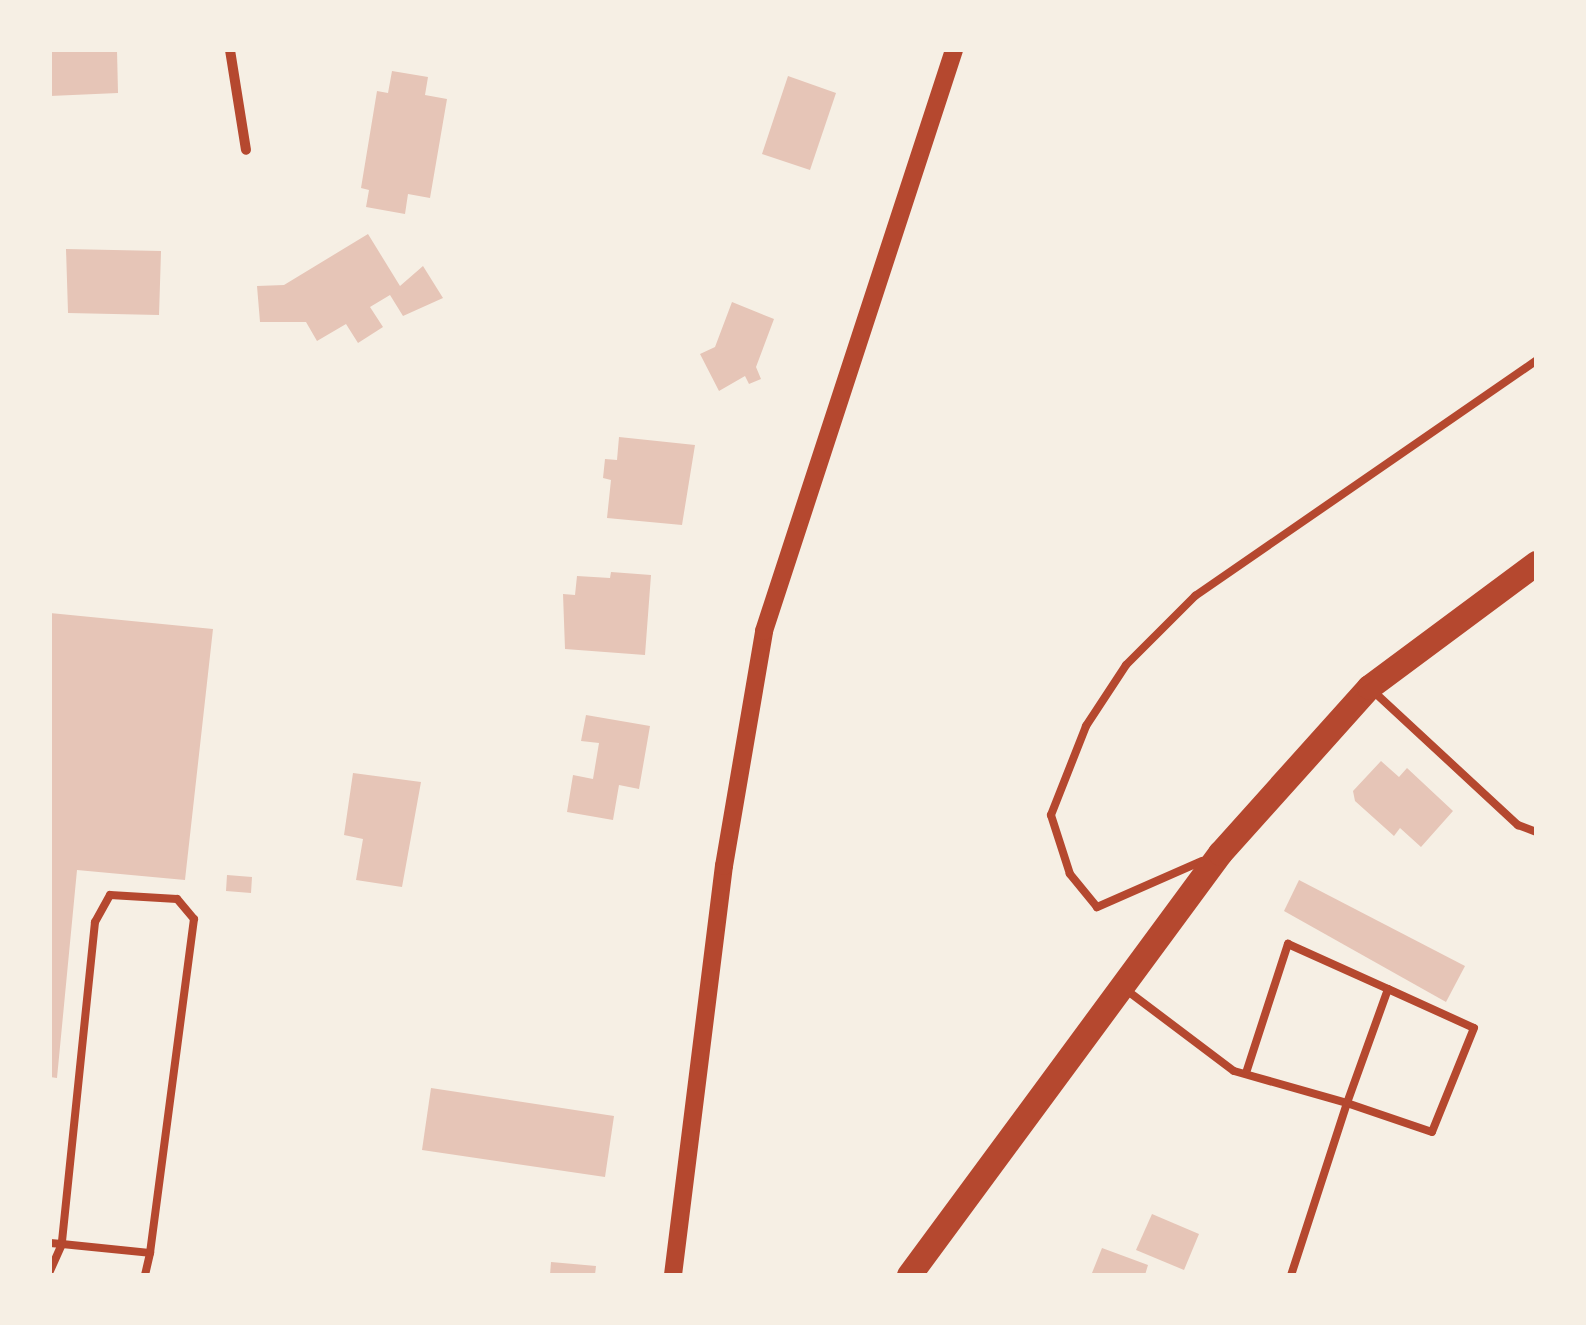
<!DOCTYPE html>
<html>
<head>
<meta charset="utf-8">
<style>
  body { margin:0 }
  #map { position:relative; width:1586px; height:1325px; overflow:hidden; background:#f6efe4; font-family:Spectral,serif }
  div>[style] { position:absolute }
  .building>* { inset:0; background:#e6c5b7 }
  .service>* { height:8px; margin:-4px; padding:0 4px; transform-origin:4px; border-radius:4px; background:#b5482f }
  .minor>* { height:10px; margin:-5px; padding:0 5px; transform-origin:5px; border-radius:5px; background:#b5482f }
  .tertiary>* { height:18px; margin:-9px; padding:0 9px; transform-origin:9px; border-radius:9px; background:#b5482f }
  .primary>* { height:25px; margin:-12.5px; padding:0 12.5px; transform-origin:12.5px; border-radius:12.5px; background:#b5482f }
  span { translate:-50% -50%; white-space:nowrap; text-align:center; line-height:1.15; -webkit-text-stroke:10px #f6efe4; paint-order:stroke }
  .frame { position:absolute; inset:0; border:52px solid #f6efe4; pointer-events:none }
</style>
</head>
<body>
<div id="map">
  <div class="building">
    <i style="clip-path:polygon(50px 50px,117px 50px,118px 93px,50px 96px)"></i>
    <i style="clip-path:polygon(392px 71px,428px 77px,425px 95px,447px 99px,430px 198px,408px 194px,405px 214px,366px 207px,369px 190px,361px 188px,377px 91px,388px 93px)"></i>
    <i style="clip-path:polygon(788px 76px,836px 93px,810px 170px,762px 154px)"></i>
    <i style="clip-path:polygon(368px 234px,400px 286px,423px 266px,443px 298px,403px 316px,390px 295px,370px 307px,383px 327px,358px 343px,346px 324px,317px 341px,306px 322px,260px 322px,257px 286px,284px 285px)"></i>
    <i style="clip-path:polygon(66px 249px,161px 251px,159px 315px,68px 313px)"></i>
    <i style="clip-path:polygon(732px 302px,774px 319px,756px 367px,761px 379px,749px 384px,745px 376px,719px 391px,700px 354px,715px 347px)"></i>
    <i style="clip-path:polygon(619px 437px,695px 445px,682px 525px,607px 518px,611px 480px,603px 478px,605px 459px,617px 460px)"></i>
    <i style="clip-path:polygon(611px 572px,651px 575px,645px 655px,565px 649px,563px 594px,575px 595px,577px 576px,610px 578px)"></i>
    <i style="clip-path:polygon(50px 613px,213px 629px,185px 880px,77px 870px,57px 1078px,50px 1077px)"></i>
    <i style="clip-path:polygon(586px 715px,650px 726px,639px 789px,619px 785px,613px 820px,567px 812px,573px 775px,593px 779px,599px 743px,581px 741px)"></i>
    <i style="clip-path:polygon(1381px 761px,1399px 777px,1407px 768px,1453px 811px,1421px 847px,1400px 828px,1394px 836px,1355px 801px,1353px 791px)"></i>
    <i style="clip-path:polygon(353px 773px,421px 782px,402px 887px,356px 880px,363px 839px,344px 835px)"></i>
    <i style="clip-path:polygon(227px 875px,252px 877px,251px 893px,226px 891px)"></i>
    <i style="clip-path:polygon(1299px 880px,1465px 966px,1446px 1002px,1284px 911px)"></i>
    <i style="clip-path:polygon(431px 1088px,614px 1116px,605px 1177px,422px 1150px)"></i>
    <i style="clip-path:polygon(1152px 1214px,1199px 1234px,1184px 1270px,1136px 1250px)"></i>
    <i style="clip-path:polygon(1102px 1248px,1148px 1265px,1145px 1275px,1082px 1275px,1092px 1273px)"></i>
    <i style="clip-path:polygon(551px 1262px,596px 1266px,595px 1275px,550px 1275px)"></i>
  </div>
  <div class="service">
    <i style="left:1372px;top:690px;width:199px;rotate:42.8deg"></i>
    <i style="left:1518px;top:825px;width:19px;rotate:21deg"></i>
    <i style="left:1202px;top:861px;width:115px;rotate:156.3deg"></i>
    <i style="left:1097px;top:907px;width:43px;rotate:-129.3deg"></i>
    <i style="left:1070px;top:874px;width:62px;rotate:-107.9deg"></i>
    <i style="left:1051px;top:815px;width:96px;rotate:-68.5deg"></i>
    <i style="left:1086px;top:726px;width:73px;rotate:-56.7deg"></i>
    <i style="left:1126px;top:665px;width:98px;rotate:-45deg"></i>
    <i style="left:1195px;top:596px;width:414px;rotate:-34.6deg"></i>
    <i style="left:1125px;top:989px;width:136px;rotate:37deg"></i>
    <i style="left:1234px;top:1071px;width:117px;rotate:15.8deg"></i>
    <i style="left:1347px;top:1103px;width:181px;rotate:108deg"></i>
    <i style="left:1246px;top:1073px;width:136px;rotate:-72deg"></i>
    <i style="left:1288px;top:944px;width:110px;rotate:24.2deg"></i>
    <i style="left:1388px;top:989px;width:94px;rotate:24.4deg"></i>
    <i style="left:1474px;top:1028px;width:112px;rotate:112deg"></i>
    <i style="left:1432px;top:1132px;width:90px;rotate:-161.2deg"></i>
    <i style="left:1347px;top:1103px;width:121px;rotate:-70.2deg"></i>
    <i style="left:50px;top:1243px;width:12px;rotate:5deg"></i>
    <i style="left:62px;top:1244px;width:88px;rotate:5.8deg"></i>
    <i style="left:150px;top:1253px;width:337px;rotate:-82.5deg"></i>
    <i style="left:194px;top:919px;width:26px;rotate:-130deg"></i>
    <i style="left:177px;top:899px;width:67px;rotate:-176.6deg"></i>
    <i style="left:110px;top:895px;width:31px;rotate:119deg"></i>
    <i style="left:95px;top:922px;width:324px;rotate:95.9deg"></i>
    <i style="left:62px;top:1244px;width:30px;rotate:114deg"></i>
    <i style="left:145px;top:1275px;width:23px;rotate:-77deg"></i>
  </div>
  <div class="minor">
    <i style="left:230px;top:50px;width:101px;rotate:80.9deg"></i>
  </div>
  <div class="tertiary">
    <i style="left:673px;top:1275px;width:412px;rotate:-82.9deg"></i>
    <i style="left:724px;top:866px;width:238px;rotate:-80.3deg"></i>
    <i style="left:764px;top:631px;width:611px;rotate:-71.89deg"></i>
  </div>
  <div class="primary">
    <i style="left:909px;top:1275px;width:524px;rotate:-53.61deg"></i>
    <i style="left:1220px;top:853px;width:223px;rotate:-48.1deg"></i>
    <i style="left:1369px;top:687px;width:208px;rotate:-36.6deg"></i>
  </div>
  <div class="frame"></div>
</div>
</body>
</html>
